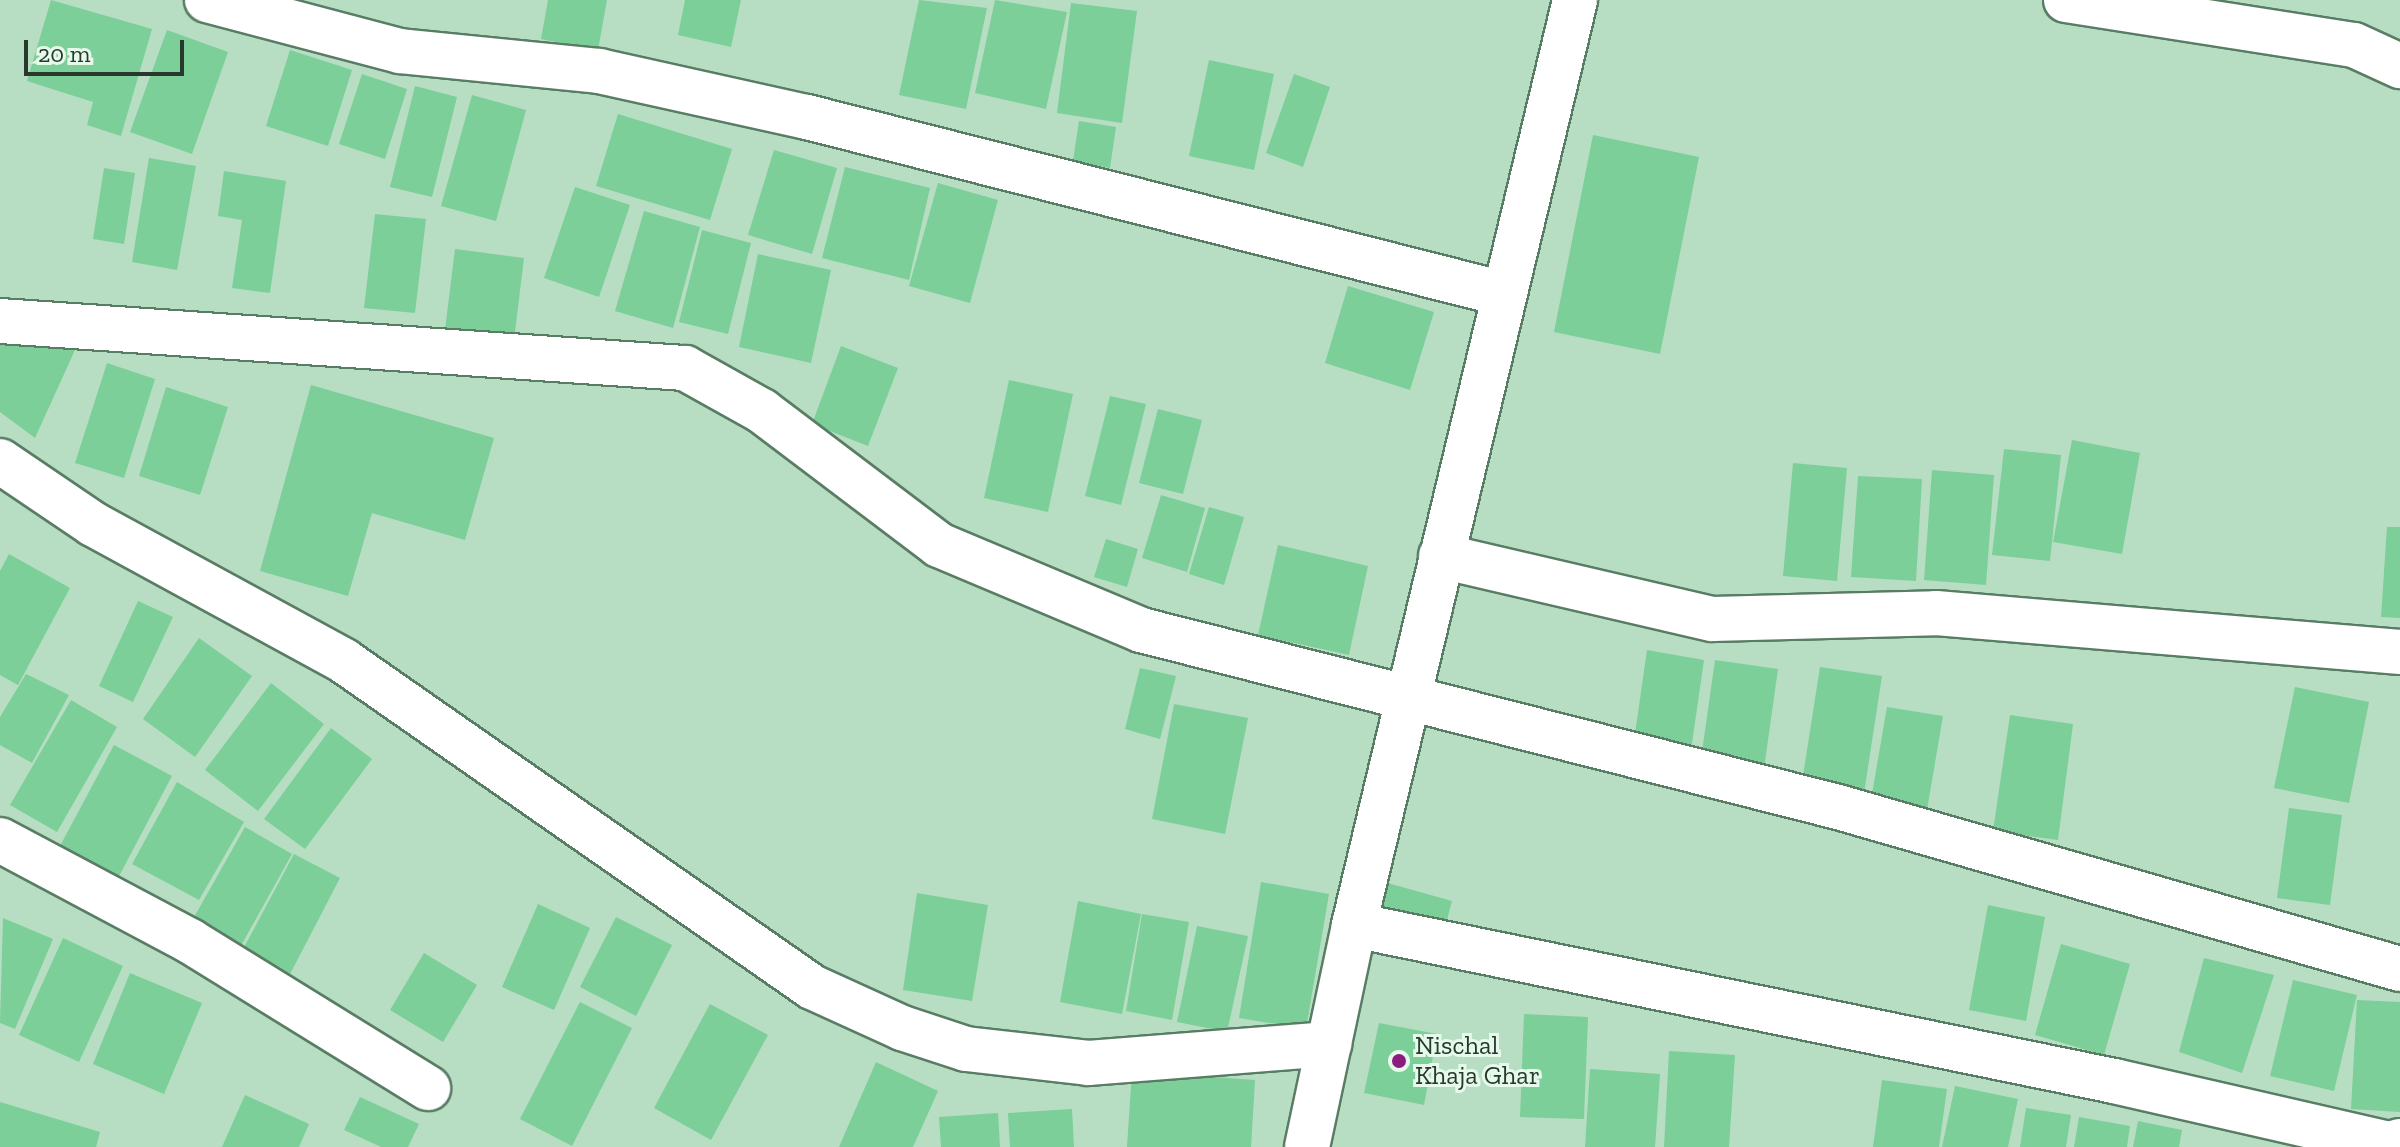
<!DOCTYPE html>
<html>
<head>
<meta charset="utf-8">
<style>
  body { margin:0 }
  #map { position:relative; width:2400px; height:1147px; overflow:hidden; background:#b7dec2; font-family:"Zilla Slab",serif }
  div>[style] { position:absolute }
  .building>* { inset:0; background:#7ccf98 }
  .roads { filter:drop-shadow(2px 0 #597d64) drop-shadow(-2px 0 #597d64) drop-shadow(0 2px #597d64) drop-shadow(0 -2px #597d64) }
  .street>* { height:44px; margin:-22px; padding:0 22px; transform-origin:22px; border-radius:22px; background:#fff }
  .dots>* { width:22px; height:22px; translate:-50% -50%; box-sizing:border-box; border:4px solid #e6faeb; border-radius:50% }
  span { translate:-50% -50%; white-space:nowrap; text-align:center; line-height:1.15; -webkit-text-stroke:6px #e6faeb; paint-order:stroke }
  .poi-label { font-size:26px; color:#29382d }
  .left { translate:0 -50%; text-align:left }
  .scale { position:absolute; left:24px; top:40px; width:160px; height:36px; box-sizing:border-box; border:4px solid #29382d; border-top:0; padding-left:10px; font-size:24px; line-height:28px; white-space:nowrap; color:#29382d; -webkit-text-stroke:6px #e6faeb; paint-order:stroke }
</style>
</head>
<body>
<div id="map">
  <div class="building">
    <i style="clip-path:polygon(51px 0,152px 29px,121px 136px,87px 125px,93px 102px,27px 81px)"></i>
    <i style="clip-path:polygon(548px 0,607px 0,598px 50px,541px 39px)"></i>
    <i style="clip-path:polygon(685px 0,741px 0,731px 47px,678px 35px)"></i>
    <i style="clip-path:polygon(919px 0,987px 8px,966px 109px,899px 95px)"></i>
    <i style="clip-path:polygon(995px 0,1067px 12px,1046px 109px,975px 93px)"></i>
    <i style="clip-path:polygon(1071px 3px,1137px 11px,1122px 123px,1057px 113px)"></i>
    <i style="clip-path:polygon(167px 30px,228px 52px,192px 154px,130px 132px)"></i>
    <i style="clip-path:polygon(290px 50px,352px 70px,328px 146px,266px 126px)"></i>
    <i style="clip-path:polygon(1209px 60px,1274px 74px,1254px 170px,1189px 156px)"></i>
    <i style="clip-path:polygon(362px 74px,407px 89px,385px 159px,339px 144px)"></i>
    <i style="clip-path:polygon(1294px 74px,1330px 87px,1303px 167px,1266px 153px)"></i>
    <i style="clip-path:polygon(415px 86px,457px 97px,432px 197px,390px 187px)"></i>
    <i style="clip-path:polygon(472px 95px,526px 110px,496px 221px,441px 206px)"></i>
    <i style="clip-path:polygon(618px 114px,732px 149px,710px 220px,596px 186px)"></i>
    <i style="clip-path:polygon(1079px 121px,1116px 127px,1110px 168px,1073px 161px)"></i>
    <i style="clip-path:polygon(1593px 135px,1699px 157px,1660px 354px,1554px 332px)"></i>
    <i style="clip-path:polygon(774px 150px,837px 168px,812px 254px,748px 235px)"></i>
    <i style="clip-path:polygon(149px 158px,196px 166px,177px 270px,132px 262px)"></i>
    <i style="clip-path:polygon(845px 167px,930px 188px,909px 280px,822px 258px)"></i>
    <i style="clip-path:polygon(104px 168px,135px 173px,124px 244px,93px 239px)"></i>
    <i style="clip-path:polygon(224px 171px,286px 181px,270px 293px,232px 288px,242px 220px,218px 216px)"></i>
    <i style="clip-path:polygon(938px 183px,998px 200px,970px 303px,909px 286px)"></i>
    <i style="clip-path:polygon(575px 187px,630px 205px,599px 297px,544px 278px)"></i>
    <i style="clip-path:polygon(644px 211px,700px 227px,673px 328px,615px 311px)"></i>
    <i style="clip-path:polygon(375px 214px,426px 219px,415px 313px,364px 308px)"></i>
    <i style="clip-path:polygon(702px 230px,751px 243px,728px 334px,679px 322px)"></i>
    <i style="clip-path:polygon(455px 249px,524px 258px,513px 348px,444px 338px)"></i>
    <i style="clip-path:polygon(758px 254px,831px 270px,811px 363px,739px 347px)"></i>
    <i style="clip-path:polygon(1348px 286px,1434px 312px,1410px 390px,1325px 363px)"></i>
    <i style="clip-path:polygon(0 344px,75px 350px,35px 438px,0 412px)"></i>
    <i style="clip-path:polygon(841px 346px,898px 368px,868px 446px,812px 424px)"></i>
    <i style="clip-path:polygon(107px 363px,155px 379px,124px 478px,75px 463px)"></i>
    <i style="clip-path:polygon(1009px 380px,1073px 394px,1048px 512px,984px 498px)"></i>
    <i style="clip-path:polygon(311px 385px,494px 438px,465px 540px,372px 513px,348px 596px,260px 571px)"></i>
    <i style="clip-path:polygon(166px 387px,228px 407px,200px 495px,139px 476px)"></i>
    <i style="clip-path:polygon(1110px 396px,1146px 404px,1121px 505px,1085px 496px)"></i>
    <i style="clip-path:polygon(1158px 409px,1202px 420px,1183px 494px,1139px 483px)"></i>
    <i style="clip-path:polygon(2072px 440px,2140px 453px,2122px 554px,2053px 542px)"></i>
    <i style="clip-path:polygon(2004px 449px,2061px 455px,2050px 561px,1992px 555px)"></i>
    <i style="clip-path:polygon(1793px 463px,1847px 468px,1837px 581px,1783px 576px)"></i>
    <i style="clip-path:polygon(1932px 470px,1994px 475px,1986px 585px,1924px 580px)"></i>
    <i style="clip-path:polygon(1858px 476px,1922px 479px,1916px 581px,1851px 577px)"></i>
    <i style="clip-path:polygon(1161px 495px,1205px 508px,1187px 572px,1142px 558px)"></i>
    <i style="clip-path:polygon(1209px 507px,1244px 517px,1224px 585px,1189px 574px)"></i>
    <i style="clip-path:polygon(2387px 527px,2400px 527px,2400px 618px,2381px 617px)"></i>
    <i style="clip-path:polygon(1106px 539px,1138px 549px,1127px 587px,1094px 577px)"></i>
    <i style="clip-path:polygon(1278px 545px,1368px 566px,1349px 655px,1258px 635px)"></i>
    <i style="clip-path:polygon(9px 554px,70px 588px,18px 685px,0 675px,0 571px)"></i>
    <i style="clip-path:polygon(138px 601px,173px 617px,133px 702px,99px 686px)"></i>
    <i style="clip-path:polygon(199px 638px,252px 676px,195px 757px,143px 719px)"></i>
    <i style="clip-path:polygon(1647px 650px,1704px 660px,1690px 757px,1633px 748px)"></i>
    <i style="clip-path:polygon(1715px 660px,1778px 669px,1764px 769px,1701px 759px)"></i>
    <i style="clip-path:polygon(1820px 667px,1882px 676px,1864px 793px,1802px 782px)"></i>
    <i style="clip-path:polygon(1140px 668px,1176px 676px,1160px 739px,1125px 729px)"></i>
    <i style="clip-path:polygon(26px 674px,69px 695px,32px 763px,0 745px,0 717px)"></i>
    <i style="clip-path:polygon(271px 683px,324px 724px,258px 811px,205px 770px)"></i>
    <i style="clip-path:polygon(2295px 687px,2369px 702px,2349px 803px,2274px 788px)"></i>
    <i style="clip-path:polygon(71px 700px,117px 727px,57px 832px,10px 805px)"></i>
    <i style="clip-path:polygon(1174px 704px,1248px 718px,1225px 834px,1152px 819px)"></i>
    <i style="clip-path:polygon(1887px 707px,1943px 716px,1927px 810px,1871px 800px)"></i>
    <i style="clip-path:polygon(2010px 715px,2073px 724px,2058px 840px,1993px 831px)"></i>
    <i style="clip-path:polygon(331px 728px,372px 759px,305px 849px,264px 819px)"></i>
    <i style="clip-path:polygon(114px 745px,172px 776px,118px 878px,60px 846px)"></i>
    <i style="clip-path:polygon(177px 782px,244px 822px,199px 900px,132px 864px)"></i>
    <i style="clip-path:polygon(2289px 808px,2342px 815px,2330px 905px,2277px 898px)"></i>
    <i style="clip-path:polygon(245px 827px,292px 854px,237px 953px,189px 926px)"></i>
    <i style="clip-path:polygon(294px 854px,340px 878px,288px 978px,241px 953px)"></i>
    <i style="clip-path:polygon(1377px 880px,1452px 901px,1443px 935px,1367px 914px)"></i>
    <i style="clip-path:polygon(1261px 882px,1329px 894px,1306px 1029px,1239px 1018px)"></i>
    <i style="clip-path:polygon(917px 893px,988px 905px,972px 1001px,903px 990px)"></i>
    <i style="clip-path:polygon(1078px 901px,1141px 914px,1122px 1014px,1060px 1002px)"></i>
    <i style="clip-path:polygon(538px 904px,590px 928px,554px 1010px,502px 987px)"></i>
    <i style="clip-path:polygon(1988px 905px,2045px 917px,2026px 1021px,1969px 1010px)"></i>
    <i style="clip-path:polygon(1142px 914px,1189px 922px,1172px 1020px,1126px 1011px)"></i>
    <i style="clip-path:polygon(616px 917px,672px 945px,636px 1016px,580px 987px)"></i>
    <i style="clip-path:polygon(3px 918px,53px 939px,15px 1029px,0 1023px)"></i>
    <i style="clip-path:polygon(1197px 926px,1248px 936px,1227px 1032px,1177px 1022px)"></i>
    <i style="clip-path:polygon(63px 938px,123px 966px,79px 1062px,19px 1035px)"></i>
    <i style="clip-path:polygon(2061px 944px,2130px 964px,2104px 1055px,2035px 1035px)"></i>
    <i style="clip-path:polygon(424px 953px,477px 985px,443px 1042px,390px 1010px)"></i>
    <i style="clip-path:polygon(2204px 958px,2274px 975px,2242px 1073px,2179px 1052px)"></i>
    <i style="clip-path:polygon(130px 973px,202px 1003px,164px 1094px,93px 1064px)"></i>
    <i style="clip-path:polygon(2293px 980px,2357px 995px,2334px 1091px,2270px 1076px)"></i>
    <i style="clip-path:polygon(2357px 1000px,2400px 1002px,2400px 1112px,2351px 1109px)"></i>
    <i style="clip-path:polygon(580px 1002px,632px 1028px,572px 1146px,520px 1119px)"></i>
    <i style="clip-path:polygon(710px 1004px,768px 1035px,711px 1140px,654px 1108px)"></i>
    <i style="clip-path:polygon(1524px 1014px,1588px 1017px,1584px 1119px,1520px 1117px)"></i>
    <i style="clip-path:polygon(1379px 1023px,1437px 1034px,1424px 1105px,1364px 1093px)"></i>
    <i style="clip-path:polygon(1669px 1051px,1735px 1055px,1729px 1147px,1664px 1147px)"></i>
    <i style="clip-path:polygon(876px 1062px,938px 1091px,913px 1147px,839px 1147px)"></i>
    <i style="clip-path:polygon(1590px 1069px,1660px 1074px,1655px 1147px,1585px 1147px)"></i>
    <i style="clip-path:polygon(1132px 1071px,1255px 1080px,1251px 1147px,1127px 1147px)"></i>
    <i style="clip-path:polygon(1882px 1080px,1947px 1089px,1939px 1147px,1873px 1147px)"></i>
    <i style="clip-path:polygon(1955px 1086px,2018px 1099px,2008px 1147px,1942px 1147px)"></i>
    <i style="clip-path:polygon(245px 1095px,309px 1124px,299px 1147px,222px 1147px)"></i>
    <i style="clip-path:polygon(360px 1097px,419px 1124px,408px 1147px,381px 1147px,344px 1130px)"></i>
    <i style="clip-path:polygon(0 1102px,100px 1132px,96px 1147px,0 1147px)"></i>
    <i style="clip-path:polygon(2026px 1108px,2071px 1115px,2066px 1147px,2020px 1147px)"></i>
    <i style="clip-path:polygon(1072px 1109px,1074px 1147px,1010px 1147px,1008px 1113px)"></i>
    <i style="clip-path:polygon(998px 1113px,1000px 1147px,941px 1147px,939px 1117px)"></i>
    <i style="clip-path:polygon(2079px 1117px,2130px 1126px,2127px 1147px,2074px 1147px)"></i>
    <i style="clip-path:polygon(2138px 1121px,2182px 1130px,2179px 1147px,2133px 1147px)"></i>
  </div>
  <div class="roads">
    <div class="street">
      <i style="left:207px;top:0;width:200px;rotate:14.8deg"></i>
      <i style="left:400px;top:51px;width:200px;rotate:5.7deg"></i>
      <i style="left:599px;top:71px;width:213px;rotate:12.5deg"></i>
      <i style="left:807px;top:117px;width:719px;rotate:14.25deg"></i>
      <i style="left:2066px;top:0;width:291px;rotate:8.9deg"></i>
      <i style="left:2354px;top:45px;width:51px;rotate:24.5deg"></i>
      <i style="left:0;top:321px;width:687px;rotate:3.93deg"></i>
      <i style="left:685px;top:368px;width:88px;rotate:29.2deg"></i>
      <i style="left:762px;top:411px;width:222px;rotate:37.1deg"></i>
      <i style="left:939px;top:545px;width:219px;rotate:22.8deg"></i>
      <i style="left:1141px;top:630px;width:719px;rotate:14.25deg"></i>
      <i style="left:1838px;top:807px;width:585px;rotate:16.08deg"></i>
      <i style="left:0;top:461px;width:112px;rotate:34.1deg"></i>
      <i style="left:93px;top:524px;width:286px;rotate:28.6deg"></i>
      <i style="left:344px;top:661px;width:570px;rotate:34.86deg"></i>
      <i style="left:812px;top:987px;width:99px;rotate:24.5deg"></i>
      <i style="left:902px;top:1028px;width:67px;rotate:18.2deg"></i>
      <i style="left:966px;top:1049px;width:123px;rotate:6.5deg"></i>
      <i style="left:1088px;top:1063px;width:242px;rotate:-4.5deg"></i>
      <i style="left:1441px;top:556px;width:278px;rotate:13.1deg"></i>
      <i style="left:1712px;top:619px;width:224px;rotate:-1.5deg"></i>
      <i style="left:1936px;top:613px;width:466px;rotate:4.8deg"></i>
      <i style="left:0;top:840px;width:215px;rotate:28deg"></i>
      <i style="left:190px;top:941px;width:280px;rotate:31.7deg"></i>
      <i style="left:1354px;top:925px;width:776px;rotate:11.6deg"></i>
      <i style="left:2114px;top:1081px;width:283px;rotate:12.9deg"></i>
      <i style="left:2390px;top:1144px;width:10px;rotate:-17deg"></i>
      <i style="left:1307px;top:1147px;width:227px;rotate:-78deg"></i>
      <i style="left:1354px;top:925px;width:951px;rotate:-76.56deg"></i>
    </div>
  </div>
  <div class="dots">
    <i style="left:1399px;top:1061px;background:#8d1c7f"></i>
  </div>
  <div class="poi-label">
    <span class="left" style="left:1415px;top:1061px">Nischal<br>Khaja Ghar</span>
  </div>
  <div class="scale">20 m</div>
</div>
</body>
</html>
